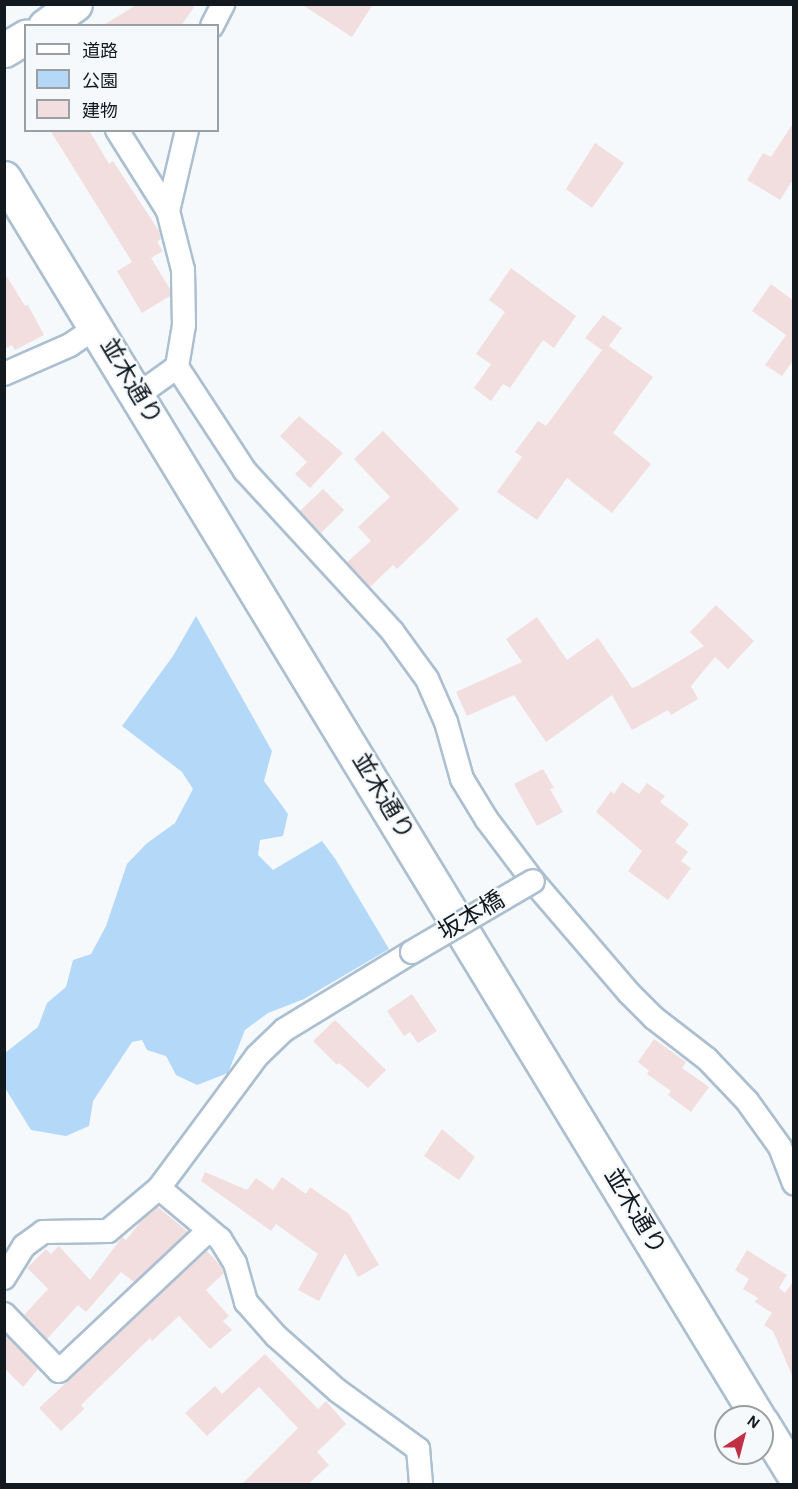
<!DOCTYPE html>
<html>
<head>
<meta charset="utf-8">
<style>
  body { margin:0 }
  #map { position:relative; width:798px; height:1489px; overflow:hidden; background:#f5f9fc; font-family:"Alegreya Sans","Noto Sans JP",sans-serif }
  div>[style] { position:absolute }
  .green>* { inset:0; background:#b3d8f8 }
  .building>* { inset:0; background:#f2dede }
  .roads { filter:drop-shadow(2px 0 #acbfd0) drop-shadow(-2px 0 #acbfd0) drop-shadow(0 2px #acbfd0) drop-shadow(0 -2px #acbfd0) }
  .street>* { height:22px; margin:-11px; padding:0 11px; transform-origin:11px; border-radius:11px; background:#fff }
  .secondary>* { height:33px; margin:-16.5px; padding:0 16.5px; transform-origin:16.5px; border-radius:16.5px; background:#fff }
  .bridges { filter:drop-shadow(2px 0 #acbfd0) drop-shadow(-2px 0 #acbfd0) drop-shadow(0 2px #acbfd0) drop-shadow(0 -2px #acbfd0) }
  .street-bridge>* { height:22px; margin:-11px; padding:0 11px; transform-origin:11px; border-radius:11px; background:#fff }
  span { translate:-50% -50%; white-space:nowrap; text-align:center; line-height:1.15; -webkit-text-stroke:4.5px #f5f9fc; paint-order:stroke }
  .street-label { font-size:24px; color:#12191f }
  .frame { position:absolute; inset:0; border:6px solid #12191f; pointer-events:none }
  .legend { position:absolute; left:24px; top:24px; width:195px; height:108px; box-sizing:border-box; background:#f5f9fc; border:2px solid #9a9fa4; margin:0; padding:8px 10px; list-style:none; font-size:18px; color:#12191f }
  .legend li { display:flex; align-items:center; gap:12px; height:30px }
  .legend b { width:30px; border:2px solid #9a9fa4 }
  .north { position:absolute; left:714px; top:1405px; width:60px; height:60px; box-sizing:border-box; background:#f5f9fc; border:2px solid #9a9fa4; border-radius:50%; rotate:36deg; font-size:16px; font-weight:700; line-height:24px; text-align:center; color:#12191f }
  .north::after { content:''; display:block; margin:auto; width:21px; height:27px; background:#c13144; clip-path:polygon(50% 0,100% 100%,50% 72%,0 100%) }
</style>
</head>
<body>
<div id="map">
  <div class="green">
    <i style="clip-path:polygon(196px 616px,272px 751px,264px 781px,288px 814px,283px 836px,260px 840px,258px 855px,273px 870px,322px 841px,336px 860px,389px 949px,304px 999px,268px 1013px,245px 1030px,228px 1073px,197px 1085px,176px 1075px,166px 1056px,147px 1050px,142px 1040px,132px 1042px,93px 1101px,89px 1126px,66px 1136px,31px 1130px,5px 1088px,5px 1053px,38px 1027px,47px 1003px,66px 987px,73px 960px,91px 954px,106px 926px,127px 864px,146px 844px,175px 823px,193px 789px,182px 772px,122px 726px,173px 656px)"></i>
  </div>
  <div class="building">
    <i style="clip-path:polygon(138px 4px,196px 4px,181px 26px,102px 26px)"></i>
    <i style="clip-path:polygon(301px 4px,373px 4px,352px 37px)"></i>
    <i style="clip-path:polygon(794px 122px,794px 178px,780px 200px,747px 180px,763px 153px,771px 157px)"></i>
    <i style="clip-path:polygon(50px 130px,89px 130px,109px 164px,113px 161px,159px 231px,161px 239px,157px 242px,163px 251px,151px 258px,170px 289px,170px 296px,142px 313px,117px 271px,132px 262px)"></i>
    <i style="clip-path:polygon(595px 143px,624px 163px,592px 208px,566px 189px)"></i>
    <i style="clip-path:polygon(511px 268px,576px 316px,554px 348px,543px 340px,510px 388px,503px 384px,491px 401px,474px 388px,491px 364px,476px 354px,505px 312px,489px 300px)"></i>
    <i style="clip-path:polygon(4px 272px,25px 306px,28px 305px,44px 335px,15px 350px,12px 345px,4px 349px)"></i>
    <i style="clip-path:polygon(771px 284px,794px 301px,794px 359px,782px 376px,765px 365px,786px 335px,752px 311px)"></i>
    <i style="clip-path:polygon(603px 315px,622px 328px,609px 346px,653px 377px,613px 433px,651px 464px,612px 513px,567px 478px,537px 520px,497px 492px,522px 457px,515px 452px,538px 421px,546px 426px,602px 350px,585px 338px)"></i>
    <i style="clip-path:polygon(299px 416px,343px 453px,310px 488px,295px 474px,307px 462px,280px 436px)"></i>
    <i style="clip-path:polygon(383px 431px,459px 509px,397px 569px,393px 565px,370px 587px,347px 562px,371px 541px,358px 527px,390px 497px,354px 459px)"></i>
    <i style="clip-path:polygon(323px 489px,344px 510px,321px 533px,300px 511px)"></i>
    <i style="clip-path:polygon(716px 605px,754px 641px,728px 669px,715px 657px,691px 686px,698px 699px,671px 715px,668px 710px,632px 730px,612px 695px,546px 742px,514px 695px,467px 716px,456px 692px,522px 662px,506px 639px,537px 617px,567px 660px,598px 638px,632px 688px,638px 686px,704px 646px,690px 632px)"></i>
    <i style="clip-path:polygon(543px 769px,554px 788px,550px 789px,563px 812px,537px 826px,514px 784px)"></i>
    <i style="clip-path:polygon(622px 782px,639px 794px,647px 783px,665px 796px,660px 802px,689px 824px,675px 842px,688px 852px,681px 861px,691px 868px,668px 900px,628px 871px,642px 851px,596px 812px,611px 791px,614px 794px)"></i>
    <i style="clip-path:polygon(412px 994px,437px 1031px,418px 1043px,410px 1032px,404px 1036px,387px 1011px)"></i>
    <i style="clip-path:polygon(335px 1020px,386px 1070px,368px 1088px,339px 1063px,337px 1065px,313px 1041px)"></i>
    <i style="clip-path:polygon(654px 1039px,686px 1062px,682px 1068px,709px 1087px,691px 1112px,668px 1095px,671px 1091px,647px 1074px,649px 1071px,638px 1062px)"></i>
    <i style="clip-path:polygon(442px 1129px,475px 1157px,459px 1180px,424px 1156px)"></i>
    <i style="clip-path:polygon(205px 1172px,247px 1190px,256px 1178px,273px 1190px,282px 1177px,306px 1194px,310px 1187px,349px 1214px,379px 1265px,358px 1277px,345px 1253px,319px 1301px,298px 1290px,318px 1254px,276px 1224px,271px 1231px,201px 1181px)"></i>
    <i style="clip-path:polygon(158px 1207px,188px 1232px,134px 1282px,121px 1272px,86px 1312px,78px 1305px,47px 1339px,24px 1315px,48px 1289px,27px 1268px,46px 1249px,51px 1254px,59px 1246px,90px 1280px,122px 1237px,126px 1240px,142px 1220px)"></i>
    <i style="clip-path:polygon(747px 1250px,787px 1275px,779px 1288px,785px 1293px,794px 1280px,794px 1380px,773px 1331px,764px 1325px,772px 1313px,755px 1302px,758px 1298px,743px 1289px,749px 1279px,735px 1270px)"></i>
    <i style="clip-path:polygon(207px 1251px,220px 1265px,224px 1273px,206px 1290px,229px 1316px,223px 1321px,232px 1330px,210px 1349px,179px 1316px,152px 1341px,150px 1338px,81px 1405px,84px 1409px,61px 1431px,39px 1408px)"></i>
    <i style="clip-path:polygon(6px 1335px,38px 1369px,23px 1387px,4px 1368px)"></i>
    <i style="clip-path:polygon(265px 1354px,318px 1409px,326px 1401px,346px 1424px,317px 1452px,329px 1465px,307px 1485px,241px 1485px,298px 1428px,259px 1387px,207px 1436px,185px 1413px,215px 1386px,222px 1394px)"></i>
  </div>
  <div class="roads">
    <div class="street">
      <i style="left:212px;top:26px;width:25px;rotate:-63deg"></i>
      <i style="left:117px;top:130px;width:96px;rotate:57.8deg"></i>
      <i style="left:168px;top:211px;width:61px;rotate:75.7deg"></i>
      <i style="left:183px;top:270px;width:55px;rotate:89deg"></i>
      <i style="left:184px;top:325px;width:43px;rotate:99.5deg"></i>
      <i style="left:177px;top:367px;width:48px;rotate:144.3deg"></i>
      <i style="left:168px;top:211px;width:83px;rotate:-76.8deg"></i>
      <i style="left:177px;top:367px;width:124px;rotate:56.8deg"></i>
      <i style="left:245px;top:471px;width:217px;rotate:47.4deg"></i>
      <i style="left:392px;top:631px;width:59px;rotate:53.9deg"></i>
      <i style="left:427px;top:679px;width:47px;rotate:66.2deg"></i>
      <i style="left:446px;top:722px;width:59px;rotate:74.3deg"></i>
      <i style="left:462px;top:779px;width:48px;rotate:58.6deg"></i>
      <i style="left:487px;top:820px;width:76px;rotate:53deg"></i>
      <i style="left:533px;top:881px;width:148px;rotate:49.4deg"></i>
      <i style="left:629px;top:993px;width:35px;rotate:45deg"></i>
      <i style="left:654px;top:1018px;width:67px;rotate:37.7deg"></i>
      <i style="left:707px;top:1059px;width:58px;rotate:46.4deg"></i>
      <i style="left:747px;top:1101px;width:57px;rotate:54.3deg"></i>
      <i style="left:780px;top:1147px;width:39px;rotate:69deg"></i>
      <i style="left:4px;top:374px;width:72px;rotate:-23.7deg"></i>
      <i style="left:70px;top:345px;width:32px;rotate:-34deg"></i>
      <i style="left:159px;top:1188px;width:80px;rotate:39.9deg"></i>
      <i style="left:220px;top:1239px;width:28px;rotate:58deg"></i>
      <i style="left:235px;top:1263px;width:41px;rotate:74.2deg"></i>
      <i style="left:246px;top:1302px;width:45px;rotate:48.6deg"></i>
      <i style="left:276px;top:1336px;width:83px;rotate:41.6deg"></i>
      <i style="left:338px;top:1391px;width:99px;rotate:35.9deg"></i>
      <i style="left:418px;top:1449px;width:35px;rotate:85deg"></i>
      <i style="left:4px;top:1278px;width:38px;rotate:-58deg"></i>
      <i style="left:24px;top:1246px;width:24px;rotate:-36deg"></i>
      <i style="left:43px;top:1232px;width:65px;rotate:-0.9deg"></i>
      <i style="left:108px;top:1231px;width:67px;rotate:-40.1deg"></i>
      <i style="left:159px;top:1188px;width:164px;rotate:-53.4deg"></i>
      <i style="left:257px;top:1056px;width:37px;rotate:-44deg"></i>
      <i style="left:284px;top:1030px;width:150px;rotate:-31.4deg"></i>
      <i style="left:4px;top:1314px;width:79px;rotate:46deg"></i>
      <i style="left:59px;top:1371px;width:204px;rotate:-43.2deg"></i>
    </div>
    <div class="secondary">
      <i style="left:45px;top:26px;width:37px;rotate:-36deg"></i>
      <i style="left:4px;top:50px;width:26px;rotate:-31deg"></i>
      <i style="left:4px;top:178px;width:1450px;rotate:58.68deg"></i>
      <i style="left:762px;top:1423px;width:61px;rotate:58.4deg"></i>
    </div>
  </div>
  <div class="bridges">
    <div class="street-bridge">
      <i style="left:412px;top:952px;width:140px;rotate:-30.4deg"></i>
    </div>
  </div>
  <div class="street-label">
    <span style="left:130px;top:382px;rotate:59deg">並木通り</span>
    <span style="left:382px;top:797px;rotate:59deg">並木通り</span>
    <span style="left:472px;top:917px;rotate:-31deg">坂本橋</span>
    <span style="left:634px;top:1212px;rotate:59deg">並木通り</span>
  </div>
  <div class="frame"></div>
  <ul class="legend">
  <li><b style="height:8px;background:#fff"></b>道路</li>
  <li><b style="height:16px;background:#b3d8f8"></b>公園</li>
  <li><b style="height:16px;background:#f2dede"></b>建物</li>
  </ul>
  <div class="north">N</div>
</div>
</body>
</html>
